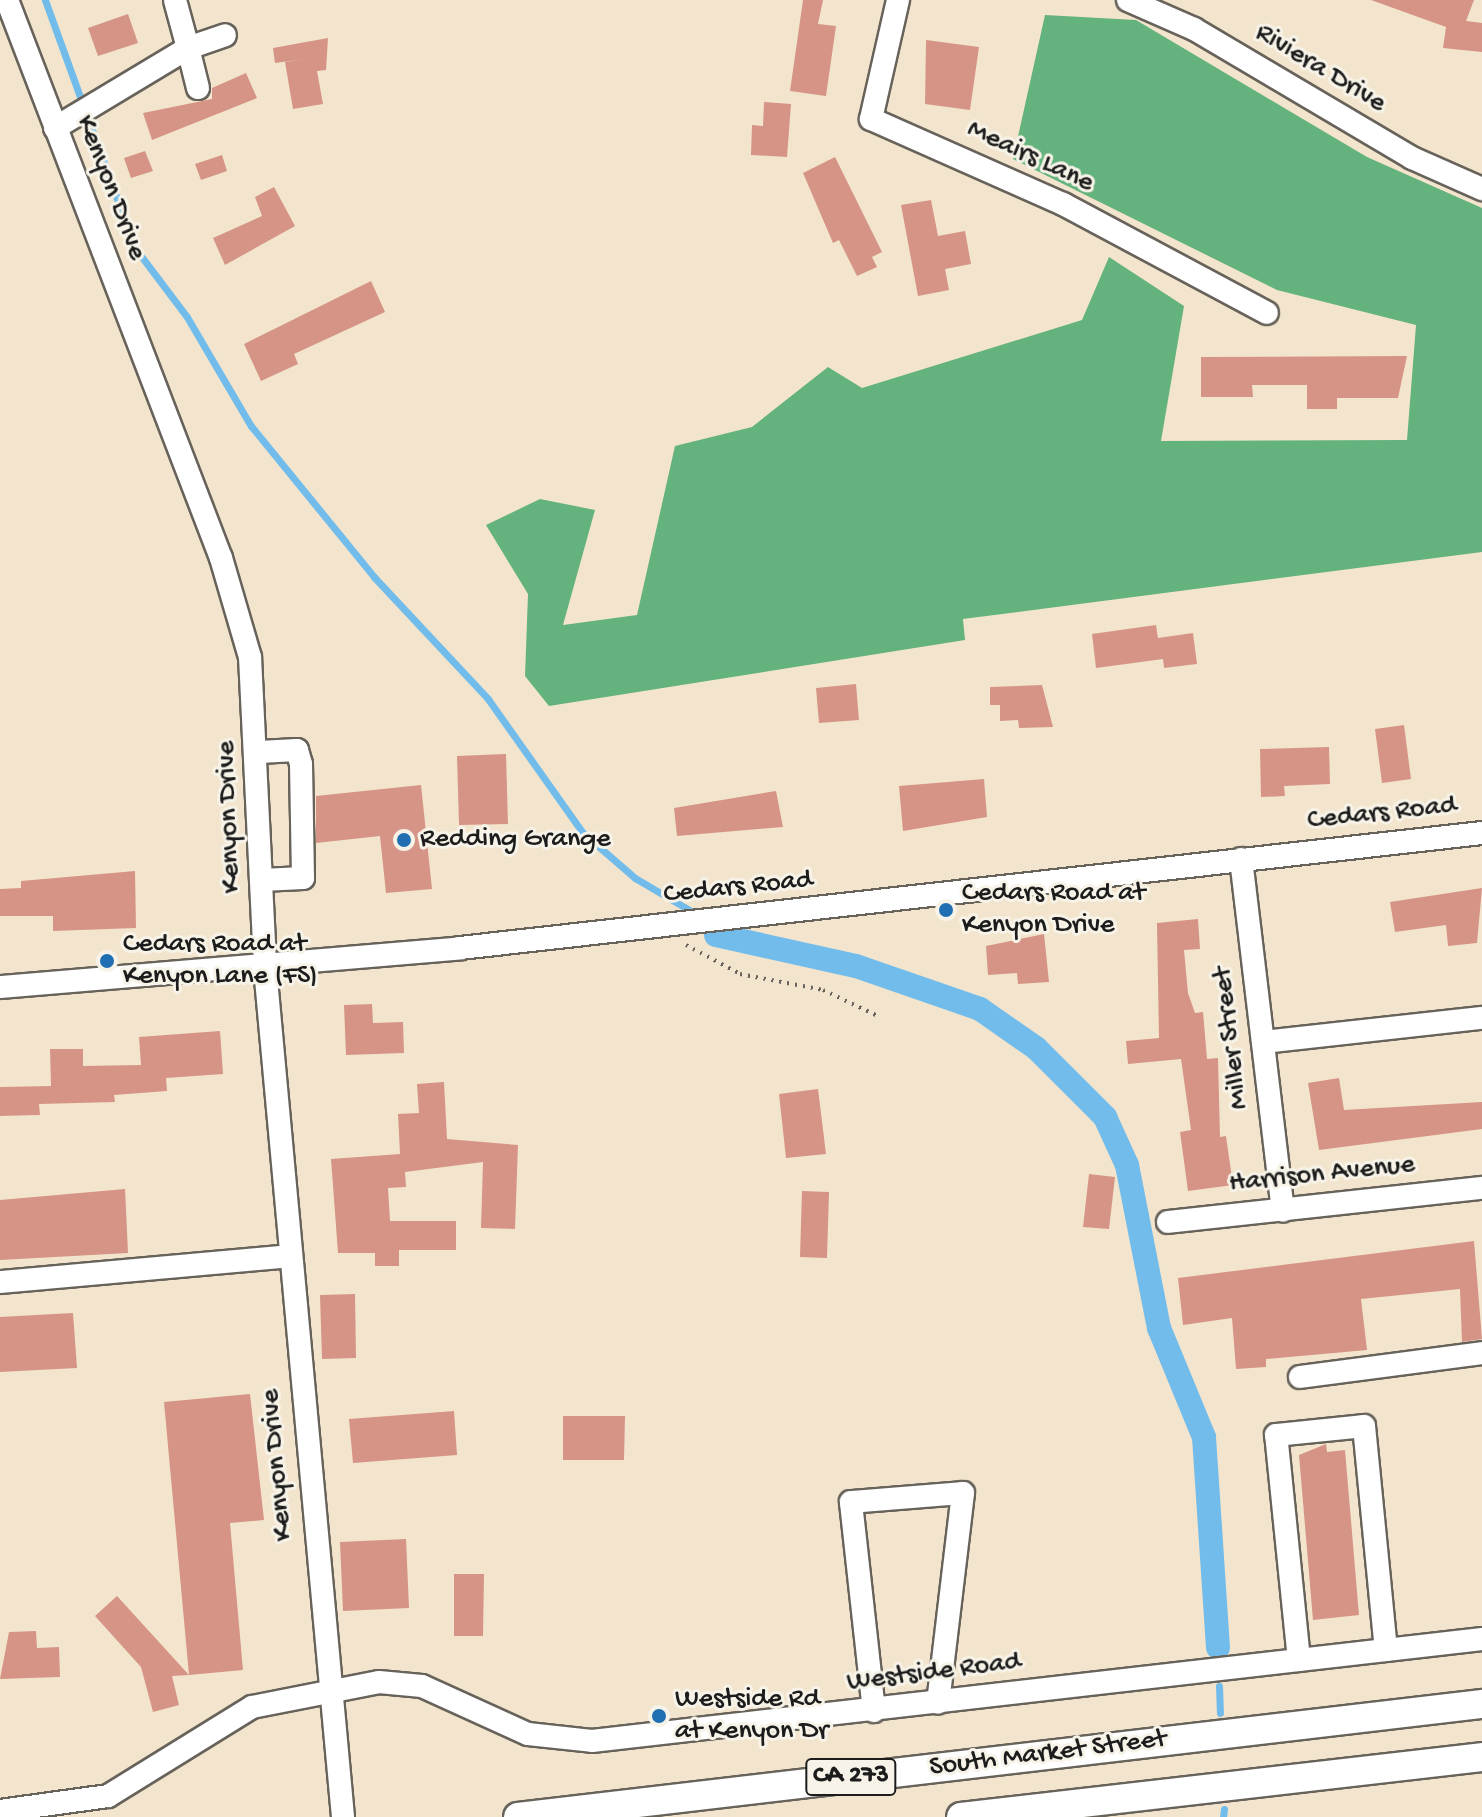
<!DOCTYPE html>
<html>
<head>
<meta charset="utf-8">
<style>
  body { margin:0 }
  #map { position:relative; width:1482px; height:1817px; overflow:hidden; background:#f3e5cd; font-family:"Gochi Hand",sans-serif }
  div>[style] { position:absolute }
  .forest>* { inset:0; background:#64b27d }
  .stream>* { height:7px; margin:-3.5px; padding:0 3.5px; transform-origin:3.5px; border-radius:3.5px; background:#72bceb }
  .canal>* { height:24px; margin:-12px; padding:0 12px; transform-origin:12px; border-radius:12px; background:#72bceb }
  .building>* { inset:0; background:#d59485 }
  .path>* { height:4px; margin-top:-2px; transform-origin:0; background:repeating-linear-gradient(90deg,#67625a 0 2px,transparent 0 8px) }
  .roads { filter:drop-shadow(2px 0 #67625a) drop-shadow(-2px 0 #67625a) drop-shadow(0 2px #67625a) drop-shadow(0 -2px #67625a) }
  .minor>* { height:22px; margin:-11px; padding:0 11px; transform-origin:11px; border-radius:11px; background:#fff }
  .major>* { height:28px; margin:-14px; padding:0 14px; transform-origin:14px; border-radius:14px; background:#fff }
  .dots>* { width:22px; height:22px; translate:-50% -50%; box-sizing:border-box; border:4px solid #f7f3e8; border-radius:50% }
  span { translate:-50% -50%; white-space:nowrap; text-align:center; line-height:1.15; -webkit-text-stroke:6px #f7f3e8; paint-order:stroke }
  .shield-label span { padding:2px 6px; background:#f7f3e8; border:2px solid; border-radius:6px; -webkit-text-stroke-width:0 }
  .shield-label { font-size:26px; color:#1c1c1c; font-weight:700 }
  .street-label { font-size:28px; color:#1c1c1c }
  .poi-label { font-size:28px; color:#1c1c1c }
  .left { translate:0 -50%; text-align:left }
</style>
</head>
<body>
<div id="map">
  <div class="forest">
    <i style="clip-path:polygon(1045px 15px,1136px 20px,1367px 157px,1482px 208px,1482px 552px,963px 619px,965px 640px,549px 706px,525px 676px,528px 594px,486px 525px,540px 499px,595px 510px,563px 625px,637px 615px,675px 446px,752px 427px,828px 367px,862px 388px,1082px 320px,1109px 257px,1184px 306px,1161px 441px,1407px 440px,1416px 325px,1277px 290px,1013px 159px)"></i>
  </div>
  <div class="stream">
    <i style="left:45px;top:0;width:264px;rotate:70.1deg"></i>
    <i style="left:135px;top:248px;width:86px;rotate:53deg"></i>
    <i style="left:187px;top:317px;width:126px;rotate:59.6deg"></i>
    <i style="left:251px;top:426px;width:195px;rotate:50.8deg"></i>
    <i style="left:374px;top:577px;width:167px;rotate:46.9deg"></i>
    <i style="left:488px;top:699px;width:164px;rotate:54.7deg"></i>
    <i style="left:583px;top:833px;width:69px;rotate:40.9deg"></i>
    <i style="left:635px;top:878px;width:65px;rotate:30.5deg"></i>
    <i style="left:1219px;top:1686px;width:27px;rotate:88deg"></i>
    <i style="left:1223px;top:1817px;width:8px;rotate:-83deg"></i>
  </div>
  <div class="canal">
    <i style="left:716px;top:935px;width:143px;rotate:12.5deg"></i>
    <i style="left:856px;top:966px;width:131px;rotate:19.1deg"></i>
    <i style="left:980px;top:1009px;width:68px;rotate:34.9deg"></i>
    <i style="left:1036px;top:1048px;width:98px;rotate:45deg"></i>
    <i style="left:1105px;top:1117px;width:53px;rotate:65.4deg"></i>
    <i style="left:1127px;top:1165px;width:166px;rotate:78.9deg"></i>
    <i style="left:1159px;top:1328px;width:118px;rotate:67.6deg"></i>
    <i style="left:1204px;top:1437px;width:211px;rotate:86.2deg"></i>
  </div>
  <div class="building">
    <i style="clip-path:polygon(803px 0,823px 0,818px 24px,836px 26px,826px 96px,790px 91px)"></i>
    <i style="clip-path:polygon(1371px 0,1474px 0,1466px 21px,1482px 23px,1482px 52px,1443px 48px,1446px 27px)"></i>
    <i style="clip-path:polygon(128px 14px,138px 43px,98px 56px,88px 28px)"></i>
    <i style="clip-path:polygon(328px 38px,326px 70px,317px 71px,323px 104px,293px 109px,285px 62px,305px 59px,275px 63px,273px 48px)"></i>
    <i style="clip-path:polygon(926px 40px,979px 47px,970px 110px,925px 104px)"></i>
    <i style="clip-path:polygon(246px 73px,257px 98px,152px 140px,143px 113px,212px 99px,212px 88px)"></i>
    <i style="clip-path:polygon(764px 102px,791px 104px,787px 157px,751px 155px,752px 125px,763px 126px)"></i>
    <i style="clip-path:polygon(145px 151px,153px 171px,131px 178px,124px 158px)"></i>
    <i style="clip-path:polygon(222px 155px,227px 171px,201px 180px,195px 164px)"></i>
    <i style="clip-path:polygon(835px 157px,882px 252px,872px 257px,877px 267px,857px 276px,839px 240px,833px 243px,803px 173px)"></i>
    <i style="clip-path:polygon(274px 187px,295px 226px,225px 265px,213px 238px,262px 216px,255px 197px)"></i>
    <i style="clip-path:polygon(931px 200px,938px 236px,965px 231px,971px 264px,945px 269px,949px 290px,918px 296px,901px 205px)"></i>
    <i style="clip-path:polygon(371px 281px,385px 312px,294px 354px,298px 364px,261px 381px,244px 344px)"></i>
    <i style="clip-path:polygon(1407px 356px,1398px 398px,1337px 398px,1337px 409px,1307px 409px,1307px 385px,1252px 385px,1253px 397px,1201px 397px,1201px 357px)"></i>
    <i style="clip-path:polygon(1156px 625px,1158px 638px,1193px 633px,1197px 664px,1164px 668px,1163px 659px,1096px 668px,1092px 634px)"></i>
    <i style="clip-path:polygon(856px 684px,859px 720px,819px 723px,816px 688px)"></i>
    <i style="clip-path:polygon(1042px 685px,1053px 727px,1019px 728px,1018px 720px,1000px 721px,1000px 705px,990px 705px,990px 687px)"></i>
    <i style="clip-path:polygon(1404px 725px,1411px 779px,1382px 783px,1375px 729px)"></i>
    <i style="clip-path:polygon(1329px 747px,1330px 784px,1284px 786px,1285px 796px,1261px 797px,1260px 749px)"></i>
    <i style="clip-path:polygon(506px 754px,508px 824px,459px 825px,457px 756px)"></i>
    <i style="clip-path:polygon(984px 779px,987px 817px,903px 831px,899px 786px)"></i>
    <i style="clip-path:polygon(421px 785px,432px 889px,386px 893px,380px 836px,316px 843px,316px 796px)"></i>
    <i style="clip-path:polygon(776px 791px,783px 827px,677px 836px,674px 808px)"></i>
    <i style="clip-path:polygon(135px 871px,136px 928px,53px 931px,53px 916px,0 916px,0 889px,21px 888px,21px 881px)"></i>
    <i style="clip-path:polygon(1482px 888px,1477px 943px,1448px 946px,1446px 925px,1395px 932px,1390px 902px)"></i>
    <i style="clip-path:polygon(1198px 919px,1200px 949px,1184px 950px,1188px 993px,1195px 1013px,1203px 1012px,1207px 1059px,1218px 1058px,1220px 1137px,1226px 1136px,1233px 1185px,1188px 1191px,1180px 1132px,1191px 1130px,1181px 1059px,1128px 1064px,1126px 1041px,1159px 1038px,1157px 923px)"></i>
    <i style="clip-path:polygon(1044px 934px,1049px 982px,1018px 984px,1017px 973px,988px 975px,986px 946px)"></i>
    <i style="clip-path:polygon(372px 1004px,373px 1023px,403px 1022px,404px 1053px,346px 1055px,344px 1005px)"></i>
    <i style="clip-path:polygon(220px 1031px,223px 1074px,166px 1078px,167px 1091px,114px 1095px,115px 1102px,39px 1104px,40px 1115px,0 1116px,0 1087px,51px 1086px,50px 1049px,83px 1049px,83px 1066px,141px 1065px,139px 1037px)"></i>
    <i style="clip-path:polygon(1339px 1078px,1344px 1110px,1482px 1102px,1482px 1129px,1319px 1150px,1308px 1083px)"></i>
    <i style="clip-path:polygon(444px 1082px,447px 1139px,518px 1145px,515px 1229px,481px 1228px,483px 1162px,405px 1172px,406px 1187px,388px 1188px,390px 1221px,456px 1221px,456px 1250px,399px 1250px,399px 1266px,375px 1266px,375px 1253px,338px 1253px,331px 1159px,400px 1154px,398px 1114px,419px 1113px,417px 1084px)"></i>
    <i style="clip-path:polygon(818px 1089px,826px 1154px,786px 1158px,779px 1094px)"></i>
    <i style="clip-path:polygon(1089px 1174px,1115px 1177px,1109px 1229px,1083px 1227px)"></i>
    <i style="clip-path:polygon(125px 1189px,128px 1253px,0 1260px,0 1200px)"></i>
    <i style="clip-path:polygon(802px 1191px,829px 1192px,827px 1258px,800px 1257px)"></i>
    <i style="clip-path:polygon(1474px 1241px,1482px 1339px,1462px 1342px,1460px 1289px,1361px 1299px,1367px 1350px,1266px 1359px,1266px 1367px,1236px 1369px,1232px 1318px,1183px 1325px,1178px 1278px)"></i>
    <i style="clip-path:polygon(355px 1294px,356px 1358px,322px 1359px,320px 1295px)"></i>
    <i style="clip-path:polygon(73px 1313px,77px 1368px,0 1372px,0 1317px)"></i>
    <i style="clip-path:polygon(250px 1394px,264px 1520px,230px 1523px,243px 1670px,189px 1675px,164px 1402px)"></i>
    <i style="clip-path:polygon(454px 1411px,457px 1455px,353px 1463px,349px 1419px)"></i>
    <i style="clip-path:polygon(563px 1416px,625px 1416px,624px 1460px,563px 1460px)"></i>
    <i style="clip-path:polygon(1326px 1444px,1327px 1452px,1345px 1450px,1359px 1615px,1313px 1620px,1299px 1455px)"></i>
    <i style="clip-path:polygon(406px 1539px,409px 1608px,343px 1611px,340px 1542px)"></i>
    <i style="clip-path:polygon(454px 1574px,484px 1574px,483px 1636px,454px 1636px)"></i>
    <i style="clip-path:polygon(117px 1596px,189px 1675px,172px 1676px,179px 1705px,153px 1712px,141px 1667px,95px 1616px)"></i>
    <i style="clip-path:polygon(36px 1631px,37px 1648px,59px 1647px,60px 1677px,0 1679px,9px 1632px)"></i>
  </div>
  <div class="path">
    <i style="left:686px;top:945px;width:61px;rotate:28.2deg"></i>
    <i style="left:740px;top:974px;width:85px;rotate:10.9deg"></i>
    <i style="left:823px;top:990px;width:61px;rotate:25.3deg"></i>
  </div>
  <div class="roads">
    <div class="minor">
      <i style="left:7px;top:0;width:598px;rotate:69.02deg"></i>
      <i style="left:221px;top:558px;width:103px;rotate:73.7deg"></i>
      <i style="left:250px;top:657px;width:311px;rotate:87.2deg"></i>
      <i style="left:265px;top:968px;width:853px;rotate:84.75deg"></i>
      <i style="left:898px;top:0;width:122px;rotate:102.8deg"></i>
      <i style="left:871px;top:119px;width:210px;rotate:23.9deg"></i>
      <i style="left:1063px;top:204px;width:231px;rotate:28.1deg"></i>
      <i style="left:1128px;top:0;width:72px;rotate:23.7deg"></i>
      <i style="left:1194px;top:29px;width:253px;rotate:30.6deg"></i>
      <i style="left:1412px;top:158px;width:77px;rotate:23.9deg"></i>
      <i style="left:198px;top:88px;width:41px;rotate:-104deg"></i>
      <i style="left:188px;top:48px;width:39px;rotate:-19deg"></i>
      <i style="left:55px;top:128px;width:155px;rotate:-31deg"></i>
      <i style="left:188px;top:48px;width:50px;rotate:-105.2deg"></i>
      <i style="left:259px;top:752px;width:38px;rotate:-3deg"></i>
      <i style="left:297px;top:750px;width:15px;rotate:74deg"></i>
      <i style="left:301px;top:764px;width:114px;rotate:89deg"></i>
      <i style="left:303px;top:878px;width:41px;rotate:177.2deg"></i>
      <i style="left:1241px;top:859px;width:354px;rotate:83.2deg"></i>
      <i style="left:0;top:987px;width:462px;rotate:-4.8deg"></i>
      <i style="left:460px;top:948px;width:1028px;rotate:-6.42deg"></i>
      <i style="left:1263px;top:1042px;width:220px;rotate:-6.3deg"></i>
      <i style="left:1168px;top:1222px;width:316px;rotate:-6.2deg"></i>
      <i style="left:0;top:1282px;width:290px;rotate:-5.1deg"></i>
      <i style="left:1300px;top:1377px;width:184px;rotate:-7.5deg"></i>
      <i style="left:1299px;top:1660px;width:226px;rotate:-95.8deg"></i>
      <i style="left:1276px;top:1435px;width:88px;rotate:-5.8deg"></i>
      <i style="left:1364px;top:1426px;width:225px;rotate:84.4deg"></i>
      <i style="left:874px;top:1711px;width:210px;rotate:-96.3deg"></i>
      <i style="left:851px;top:1502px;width:112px;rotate:-4.6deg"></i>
      <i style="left:963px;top:1493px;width:211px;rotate:96.8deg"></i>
      <i style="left:0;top:1811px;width:109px;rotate:-7.9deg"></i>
      <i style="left:108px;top:1796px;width:169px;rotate:-31.7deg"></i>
      <i style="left:252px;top:1707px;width:129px;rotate:-11.1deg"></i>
      <i style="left:379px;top:1682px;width:43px;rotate:5.3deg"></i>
      <i style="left:422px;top:1686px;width:116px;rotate:24.4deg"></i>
      <i style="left:528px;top:1734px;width:64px;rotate:6.2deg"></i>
      <i style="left:592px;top:1741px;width:896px;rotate:-6.54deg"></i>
    </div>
    <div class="major">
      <i style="left:518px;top:1817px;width:971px;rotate:-6.69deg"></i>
      <i style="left:961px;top:1817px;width:524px;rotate:-6.57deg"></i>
    </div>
  </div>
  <div class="dots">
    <i style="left:404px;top:840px;background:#1f6fb2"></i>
    <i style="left:946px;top:910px;background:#1f6fb2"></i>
    <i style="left:107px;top:961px;background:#1f6fb2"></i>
    <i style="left:659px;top:1716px;background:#1f6fb2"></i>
  </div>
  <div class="shield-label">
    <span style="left:851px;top:1777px">CA 273</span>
  </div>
  <div class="street-label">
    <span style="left:1320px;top:69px;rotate:31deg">Riviera Drive</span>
    <span style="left:1030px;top:157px;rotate:25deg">Meairs Lane</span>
    <span style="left:110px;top:188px;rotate:69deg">Kenyon Drive</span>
    <span style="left:1382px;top:814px;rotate:-6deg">Cedars Road</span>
    <span style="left:230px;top:817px;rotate:-92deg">Kenyon Drive</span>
    <span style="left:738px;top:888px;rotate:-6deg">Cedars Road</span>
    <span style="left:1232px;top:1038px;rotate:-97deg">Miller Street</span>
    <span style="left:1322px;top:1175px;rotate:-6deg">Harrison Avenue</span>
    <span style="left:278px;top:1465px;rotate:-95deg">Kenyon Drive</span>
    <span style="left:934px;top:1673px;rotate:-7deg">Westside Road</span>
    <span style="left:1048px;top:1754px;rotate:-7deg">South Market Street</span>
  </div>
  <div class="poi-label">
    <span class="left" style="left:420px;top:840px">Redding Grange</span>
    <span class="left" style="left:962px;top:910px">Cedars Road at<br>Kenyon Drive</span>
    <span class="left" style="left:123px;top:961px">Cedars Road at<br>Kenyon Lane (FS)</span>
    <span class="left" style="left:675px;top:1716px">Westside Rd<br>at Kenyon Dr</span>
  </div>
</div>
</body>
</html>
